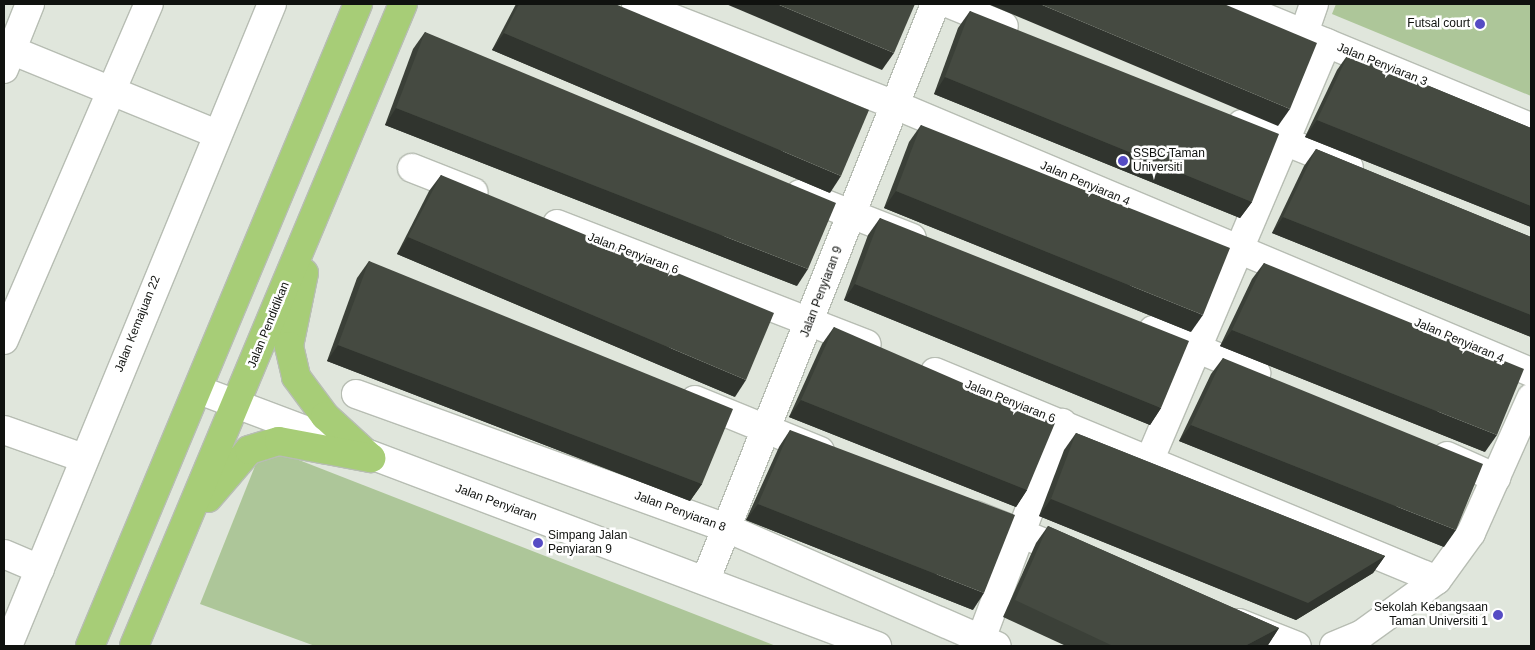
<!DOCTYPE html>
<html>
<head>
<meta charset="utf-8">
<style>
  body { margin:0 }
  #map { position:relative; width:1535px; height:650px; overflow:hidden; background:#e0e6dc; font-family:Arial,sans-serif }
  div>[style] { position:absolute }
  .green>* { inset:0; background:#adc699 }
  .roads { filter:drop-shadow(1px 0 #b7bdb3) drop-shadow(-1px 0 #b7bdb3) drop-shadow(0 1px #b7bdb3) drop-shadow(0 -1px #b7bdb3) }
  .minor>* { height:28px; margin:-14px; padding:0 14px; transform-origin:14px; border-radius:14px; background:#fff }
  .major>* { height:28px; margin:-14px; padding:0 14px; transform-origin:14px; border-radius:14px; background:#a7cd77 }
  .wall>* { inset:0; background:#3b4038 }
  .shaded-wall>* { inset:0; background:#30342e }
  .building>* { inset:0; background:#454a41 }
  .dots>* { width:14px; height:14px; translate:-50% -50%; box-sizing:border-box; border:2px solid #fff; border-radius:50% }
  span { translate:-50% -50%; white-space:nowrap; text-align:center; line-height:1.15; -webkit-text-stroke:5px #fff; paint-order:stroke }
  .poi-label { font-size:12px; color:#10120f }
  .right { translate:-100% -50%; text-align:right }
  .left { translate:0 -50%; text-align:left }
  .street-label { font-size:12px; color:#10120f }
  .frame { position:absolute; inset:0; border:5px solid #10120f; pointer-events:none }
</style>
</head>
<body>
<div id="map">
  <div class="green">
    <i style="clip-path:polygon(1336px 4px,1531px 4px,1531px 96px,1332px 14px)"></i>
    <i style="clip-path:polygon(263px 446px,776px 646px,315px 646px,200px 604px)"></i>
  </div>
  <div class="roads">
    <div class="minor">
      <i style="left:636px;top:4px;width:276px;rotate:21.3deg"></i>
      <i style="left:893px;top:104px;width:692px;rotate:22.79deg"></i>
      <i style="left:950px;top:4px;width:58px;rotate:22.2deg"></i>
      <i style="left:1232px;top:4px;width:323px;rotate:22.4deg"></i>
      <i style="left:1304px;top:33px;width:31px;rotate:-71deg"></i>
      <i style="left:11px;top:50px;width:222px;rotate:22.2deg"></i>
      <i style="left:4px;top:69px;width:70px;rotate:-68.2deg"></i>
      <i style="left:1242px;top:124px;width:115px;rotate:21.9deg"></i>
      <i style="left:412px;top:168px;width:66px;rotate:21.5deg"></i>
      <i style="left:800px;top:194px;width:120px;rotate:21.4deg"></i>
      <i style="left:557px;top:224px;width:332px;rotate:21.2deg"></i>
      <i style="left:1153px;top:330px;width:112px;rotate:22.7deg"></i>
      <i style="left:4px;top:340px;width:366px;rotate:-66.7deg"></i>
      <i style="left:935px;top:372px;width:543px;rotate:22.51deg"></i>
      <i style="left:199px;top:390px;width:725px;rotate:20.69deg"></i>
      <i style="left:356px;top:394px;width:397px;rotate:19.9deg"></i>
      <i style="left:729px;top:529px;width:292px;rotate:23.6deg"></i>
      <i style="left:695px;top:400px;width:135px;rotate:22.2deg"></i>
      <i style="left:4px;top:430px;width:84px;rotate:19.5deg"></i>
      <i style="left:1447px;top:456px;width:54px;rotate:24.2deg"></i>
      <i style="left:1150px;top:459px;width:452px;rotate:-67deg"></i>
      <i style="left:975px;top:515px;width:105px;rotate:21.9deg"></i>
      <i style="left:4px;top:554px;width:39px;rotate:23deg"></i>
      <i style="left:706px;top:579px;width:619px;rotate:-68.28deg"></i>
      <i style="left:1239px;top:623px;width:62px;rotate:21.6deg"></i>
      <i style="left:981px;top:639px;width:231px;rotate:-69.4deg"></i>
      <i style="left:8px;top:646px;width:694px;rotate:-67.65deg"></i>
      <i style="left:1334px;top:646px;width:30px;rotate:-23deg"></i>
      <i style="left:1362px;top:634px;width:92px;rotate:-35.8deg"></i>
      <i style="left:1437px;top:580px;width:58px;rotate:-54.1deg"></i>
      <i style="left:1471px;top:533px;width:148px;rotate:-66deg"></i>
    </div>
    <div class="major">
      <i style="left:304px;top:273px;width:75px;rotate:101.6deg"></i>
      <i style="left:289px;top:346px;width:32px;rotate:77deg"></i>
      <i style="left:296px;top:377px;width:49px;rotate:53.4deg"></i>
      <i style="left:325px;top:416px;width:62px;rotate:42.4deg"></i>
      <i style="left:208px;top:498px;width:63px;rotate:-49.5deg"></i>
      <i style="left:249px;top:450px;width:31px;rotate:-17deg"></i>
      <i style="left:279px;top:441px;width:94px;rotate:10.5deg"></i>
      <i style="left:90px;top:646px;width:696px;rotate:-67.34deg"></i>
      <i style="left:134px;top:646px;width:696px;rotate:-67.27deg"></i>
    </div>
  </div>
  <div class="wall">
    <i style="clip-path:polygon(516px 4px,615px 4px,830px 193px,492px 50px)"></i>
    <i style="clip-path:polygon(970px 11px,1252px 202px,1240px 218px,934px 94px,958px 28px)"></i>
    <i style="clip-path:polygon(425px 32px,797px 286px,385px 125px,413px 49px)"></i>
    <i style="clip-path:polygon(1349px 53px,1531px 128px,1531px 227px,1305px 137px,1337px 70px)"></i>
    <i style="clip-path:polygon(921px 125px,1191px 332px,884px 208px,909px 142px)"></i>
    <i style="clip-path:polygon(1316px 149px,1531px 237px,1531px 337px,1272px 233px,1304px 166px)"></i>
    <i style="clip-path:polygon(441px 175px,735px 397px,397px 254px,429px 191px)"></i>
    <i style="clip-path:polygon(880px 218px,1161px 408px,1150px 425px,844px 300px,868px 235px)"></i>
    <i style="clip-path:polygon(369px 261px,702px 484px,690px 501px,327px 361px,357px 278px)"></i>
    <i style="clip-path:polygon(1264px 263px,1485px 452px,1220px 346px,1252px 279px)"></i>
    <i style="clip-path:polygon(834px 327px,1027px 490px,1016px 507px,789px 417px,822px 344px)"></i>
    <i style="clip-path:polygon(1223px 358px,1444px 547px,1179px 441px,1211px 374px)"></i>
    <i style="clip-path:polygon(790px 430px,973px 610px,746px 520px,779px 447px)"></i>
    <i style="clip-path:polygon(1076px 433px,1385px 556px,1373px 573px,1296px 620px,1039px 516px,1064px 450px)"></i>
    <i style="clip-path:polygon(1048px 526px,1279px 628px,1268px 645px,1265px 646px,1066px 646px,1003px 617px,1036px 543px)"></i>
  </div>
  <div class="shaded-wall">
    <i style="clip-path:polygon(726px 4px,777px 4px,894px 53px,882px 70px)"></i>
    <i style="clip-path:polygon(988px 4px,1040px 4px,1290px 109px,1278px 126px)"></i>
    <i style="clip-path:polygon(504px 33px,841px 176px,830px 193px,492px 50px)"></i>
    <i style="clip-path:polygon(945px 77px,1252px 202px,1240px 218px,934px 94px)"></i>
    <i style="clip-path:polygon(396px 108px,808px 269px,797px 286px,385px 125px)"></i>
    <i style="clip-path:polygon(1317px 120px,1531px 206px,1531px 227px,1305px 137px)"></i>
    <i style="clip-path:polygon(896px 191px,1203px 315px,1191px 332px,884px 208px)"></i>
    <i style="clip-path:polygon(1283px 217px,1531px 315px,1531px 337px,1272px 233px)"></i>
    <i style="clip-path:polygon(408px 237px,746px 380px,735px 397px,397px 254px)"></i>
    <i style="clip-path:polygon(855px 284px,1161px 408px,1150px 425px,844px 300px)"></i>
    <i style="clip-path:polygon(1232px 330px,1497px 435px,1485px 452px,1220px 346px)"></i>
    <i style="clip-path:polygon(338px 345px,702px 484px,690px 501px,327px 361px)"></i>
    <i style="clip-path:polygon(801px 400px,1027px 490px,1016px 507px,789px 417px)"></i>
    <i style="clip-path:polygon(1191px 425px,1456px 530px,1444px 547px,1179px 441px)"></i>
    <i style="clip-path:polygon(1051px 499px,1385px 556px,1373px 573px,1296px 620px,1039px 516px)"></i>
    <i style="clip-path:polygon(758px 504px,984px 593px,973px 610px,746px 520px)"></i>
    <i style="clip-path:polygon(1279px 628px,1268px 645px,1265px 646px,1245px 646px)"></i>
  </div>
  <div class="building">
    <i style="clip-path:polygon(519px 4px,615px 4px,869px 110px,841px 176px,504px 33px)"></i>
    <i style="clip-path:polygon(777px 4px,915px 4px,894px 53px)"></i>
    <i style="clip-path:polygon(1040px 4px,1224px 4px,1317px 43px,1290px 109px)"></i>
    <i style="clip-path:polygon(970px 11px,1279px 134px,1252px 202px,945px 77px)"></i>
    <i style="clip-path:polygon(425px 32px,836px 203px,808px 269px,396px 108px)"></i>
    <i style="clip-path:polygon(1349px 53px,1531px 128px,1531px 206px,1317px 120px)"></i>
    <i style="clip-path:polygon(921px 125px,1230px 248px,1203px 315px,896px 191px)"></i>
    <i style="clip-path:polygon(1316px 149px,1531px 237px,1531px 315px,1283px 217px)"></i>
    <i style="clip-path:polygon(441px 175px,774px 313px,746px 380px,408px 237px)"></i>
    <i style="clip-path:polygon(880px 218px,1189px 341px,1161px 408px,855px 284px)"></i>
    <i style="clip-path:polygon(369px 261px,733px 409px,702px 484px,338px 345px)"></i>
    <i style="clip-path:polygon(1264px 263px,1524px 369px,1497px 435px,1232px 330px)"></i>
    <i style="clip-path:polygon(834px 327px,1055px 423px,1027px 490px,801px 400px)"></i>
    <i style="clip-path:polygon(1223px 358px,1483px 464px,1456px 530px,1191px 425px)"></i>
    <i style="clip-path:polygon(790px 430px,1015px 515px,984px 593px,758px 504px)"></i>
    <i style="clip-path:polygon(1076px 433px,1385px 556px,1308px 603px,1051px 499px)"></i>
    <i style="clip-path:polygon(1048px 526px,1279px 628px,1245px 646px,1113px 646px,1015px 600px)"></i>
  </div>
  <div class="dots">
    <i style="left:1480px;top:24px;background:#564cc4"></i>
    <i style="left:1123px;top:161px;background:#564cc4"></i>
    <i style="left:538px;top:543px;background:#564cc4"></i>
    <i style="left:1498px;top:615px;background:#564cc4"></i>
  </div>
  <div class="poi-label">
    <span class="right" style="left:1470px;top:24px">Futsal court</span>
    <span class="left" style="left:1133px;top:161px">SSBC Taman<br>Universiti</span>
    <span class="left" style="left:548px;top:543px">Simpang Jalan<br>Penyiaran 9</span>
    <span class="right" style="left:1488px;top:615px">Sekolah Kebangsaan<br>Taman Universiti 1</span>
  </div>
  <div class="street-label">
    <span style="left:1382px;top:65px;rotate:22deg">Jalan Penyiaran 3</span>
    <span style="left:1085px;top:184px;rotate:23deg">Jalan Penyiaran 4</span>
    <span style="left:633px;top:254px;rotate:21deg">Jalan Penyiaran 6</span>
    <span style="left:822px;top:292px;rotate:-69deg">Jalan Penyiaran 9</span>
    <span style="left:138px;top:324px;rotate:-68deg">Jalan Kemajuan 22</span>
    <span style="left:269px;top:325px;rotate:-68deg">Jalan Pendidikan</span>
    <span style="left:1459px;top:341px;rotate:23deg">Jalan Penyiaran 4</span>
    <span style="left:1010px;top:402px;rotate:22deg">Jalan Penyiaran 6</span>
    <span style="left:496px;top:503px;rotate:20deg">Jalan Penyiaran</span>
    <span style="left:680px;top:512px;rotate:20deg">Jalan Penyiaran 8</span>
  </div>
  <div class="frame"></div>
</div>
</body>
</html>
